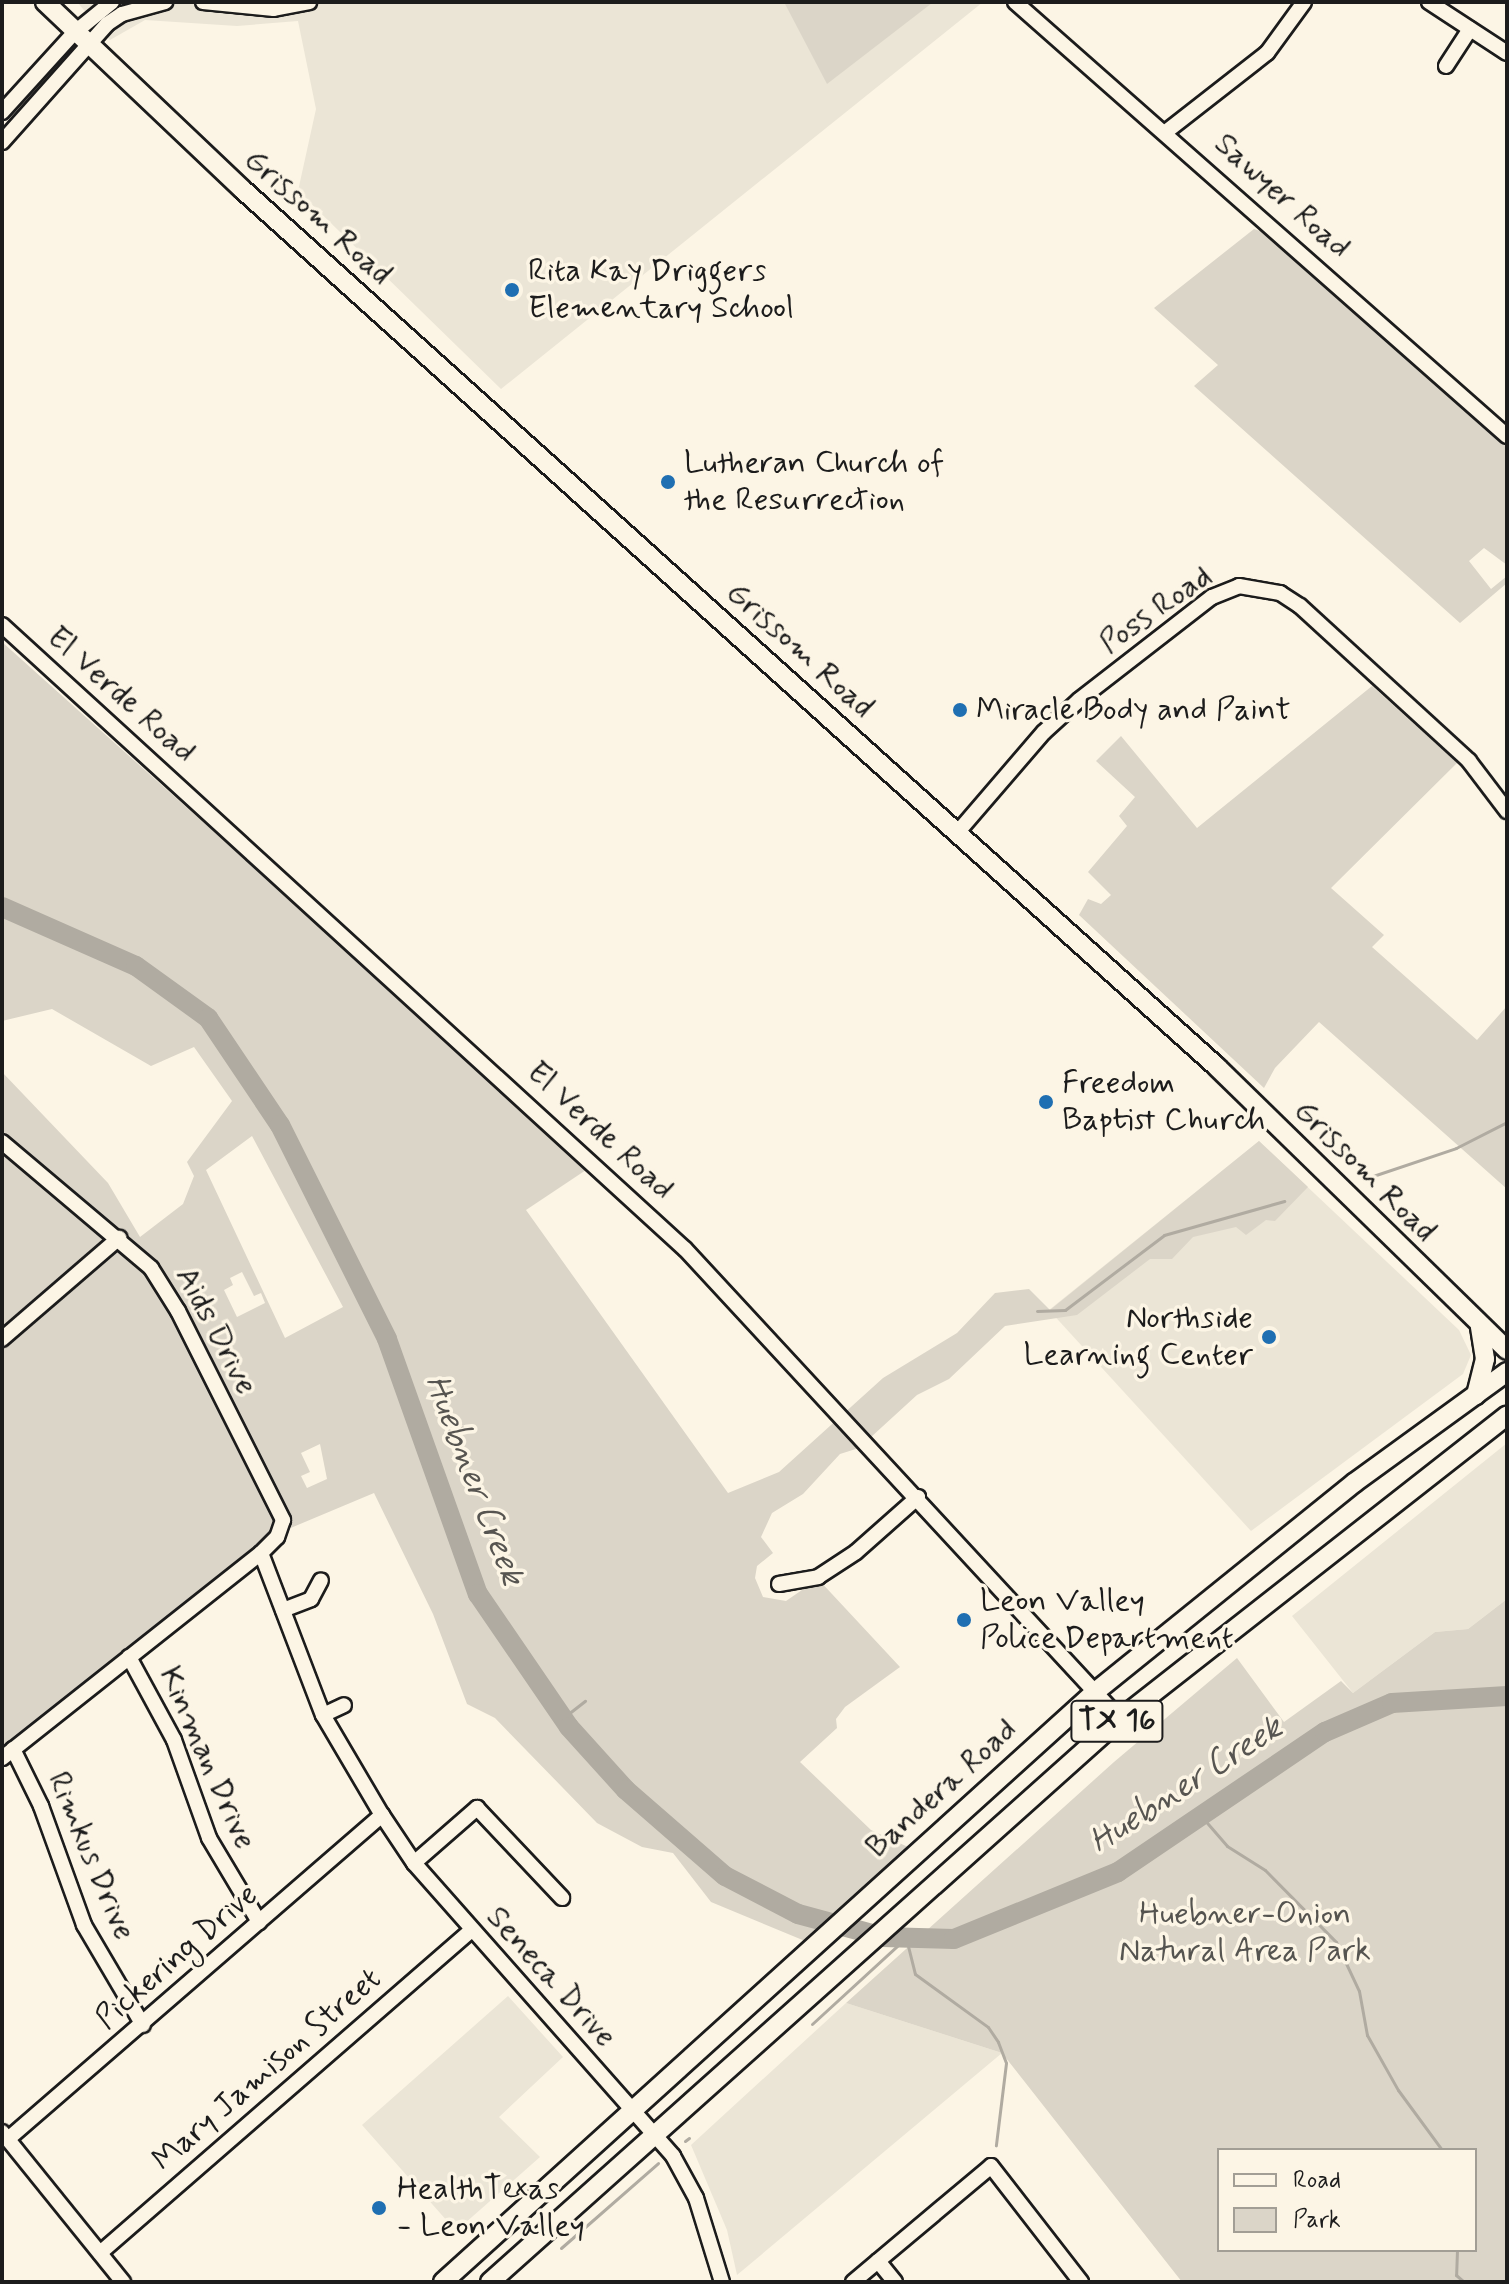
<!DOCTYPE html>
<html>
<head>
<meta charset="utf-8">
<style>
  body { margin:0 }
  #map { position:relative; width:1509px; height:2284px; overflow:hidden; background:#fcf5e5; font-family:Mynerve,sans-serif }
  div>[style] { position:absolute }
  .built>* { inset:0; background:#ebe5d6 }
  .green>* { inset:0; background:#dbd5c8 }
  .stream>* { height:3px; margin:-1.5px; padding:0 1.5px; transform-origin:1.5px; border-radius:1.5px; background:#b0aba1 }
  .river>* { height:20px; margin:-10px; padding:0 10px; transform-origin:10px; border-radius:10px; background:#b0aba1 }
  .roads { filter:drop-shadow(2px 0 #1c1c1c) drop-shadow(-2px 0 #1c1c1c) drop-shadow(0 2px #1c1c1c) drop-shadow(0 -2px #1c1c1c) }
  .minor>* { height:14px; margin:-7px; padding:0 7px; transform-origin:7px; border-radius:7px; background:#fcf5e5 }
  .major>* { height:18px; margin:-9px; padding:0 9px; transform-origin:9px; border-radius:9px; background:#fcf5e5 }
  .dots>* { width:22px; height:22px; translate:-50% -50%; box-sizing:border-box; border:4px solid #fcf5e5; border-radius:50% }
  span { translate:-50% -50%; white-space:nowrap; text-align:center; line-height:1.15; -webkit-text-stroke:7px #fcf5e5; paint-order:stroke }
  .shield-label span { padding:2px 6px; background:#fcf5e5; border:2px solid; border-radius:6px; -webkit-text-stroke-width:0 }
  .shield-label { font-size:30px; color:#1c1c1c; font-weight:700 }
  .street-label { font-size:32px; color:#1c1c1c }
  .poi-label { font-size:32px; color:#1c1c1c }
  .left { translate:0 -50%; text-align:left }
  .right { translate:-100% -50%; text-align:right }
  .park-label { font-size:32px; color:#555450 }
  .water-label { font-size:34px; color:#575551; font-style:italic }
  .frame { position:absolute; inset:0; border:4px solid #1c1c1c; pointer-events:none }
  .legend { position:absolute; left:1217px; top:2148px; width:260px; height:104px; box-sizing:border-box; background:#fcf5e5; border:2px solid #a29e95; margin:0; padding:10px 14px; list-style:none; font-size:24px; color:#1c1c1c }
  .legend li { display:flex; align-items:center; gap:16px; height:40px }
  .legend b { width:40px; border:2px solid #a29e95 }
</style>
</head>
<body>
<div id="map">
  <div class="built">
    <i style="clip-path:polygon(77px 2px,983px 2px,501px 389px,298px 191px,316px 109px,298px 21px,237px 26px,145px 20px,110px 40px)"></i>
    <i style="clip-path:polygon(1259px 1141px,1459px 1330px,1471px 1355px,1463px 1374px,1251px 1531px,1049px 1310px)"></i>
    <i style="clip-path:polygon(1507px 1443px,1507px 1599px,1468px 1629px,1435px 1632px,1353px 1693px,1292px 1616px)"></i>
    <i style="clip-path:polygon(508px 1996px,563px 2057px,499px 2117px,540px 2157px,456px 2231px,362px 2125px)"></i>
    <i style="clip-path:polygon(846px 2003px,1002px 2053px,737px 2275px,727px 2230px,691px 2145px)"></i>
  </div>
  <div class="green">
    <i style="clip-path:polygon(784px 2px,931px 2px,932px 3px,827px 84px)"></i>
    <i style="clip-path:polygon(1254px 229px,1269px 234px,1507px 447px,1507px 565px,1484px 548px,1469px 561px,1491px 589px,1507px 576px,1507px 583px,1460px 623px,1194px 386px,1218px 365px,1154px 308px)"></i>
    <i style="clip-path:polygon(evenodd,2px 642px,589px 1168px,526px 1210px,728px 1493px,779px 1472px,883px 1378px,957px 1333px,995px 1293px,1029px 1289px,1050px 1310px,1259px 1141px,1308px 1187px,1275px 1221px,1266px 1220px,1246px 1235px,1236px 1227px,1193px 1237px,1172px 1259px,1150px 1259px,1077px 1315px,1005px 1326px,949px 1379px,917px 1395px,859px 1448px,840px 1454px,803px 1494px,772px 1513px,761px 1537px,773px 1553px,757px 1566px,755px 1578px,763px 1597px,786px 1601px,818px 1579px,900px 1667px,845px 1707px,836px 1719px,837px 1728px,800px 1762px,871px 1830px,908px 1847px,805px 1941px,711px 1902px,673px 1853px,642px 1847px,597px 1823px,495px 1718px,467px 1704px,433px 1614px,374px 1493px,262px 1540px,2px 1748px,2px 1072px,108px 1183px,140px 1237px,183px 1204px,194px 1176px,187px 1162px,232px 1101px,194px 1047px,151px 1066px,52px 1009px,2px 1021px,2px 642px,252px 1136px,343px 1307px,285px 1338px,206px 1170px,252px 1136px,2px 642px,242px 1272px,254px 1296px,261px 1293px,265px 1303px,237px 1317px,224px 1290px,233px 1285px,230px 1278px,242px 1272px,2px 642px,320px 1444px,327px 1479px,307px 1488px,301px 1476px,310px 1472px,301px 1453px,320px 1444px)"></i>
    <i style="clip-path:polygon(1372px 686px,1457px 763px,1331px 888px,1384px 935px,1372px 947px,1477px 1040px,1507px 1006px,1507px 1189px,1319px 1022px,1275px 1068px,1264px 1088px,1079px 915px,1088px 899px,1101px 904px,1111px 895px,1088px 872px,1127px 826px,1119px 816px,1135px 797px,1096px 761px,1121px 736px,1197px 828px)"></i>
    <i style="clip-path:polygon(evenodd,1507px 1599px,1507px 2282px,1182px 2282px,1002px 2053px,846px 2003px,1114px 1762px,1237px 1658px,1284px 1722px,1341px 1681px,1353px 1693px,1435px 1632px,1468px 1629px,1507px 1599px,1219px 2150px,1475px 2150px,1475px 2250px,1219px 2250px,1219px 2150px)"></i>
  </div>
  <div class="stream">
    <i style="left:1364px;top:1179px;width:97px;rotate:-18.6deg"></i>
    <i style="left:1456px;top:1148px;width:57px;rotate:-27deg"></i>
    <i style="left:1037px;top:1311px;width:28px;rotate:-2deg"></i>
    <i style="left:1065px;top:1310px;width:124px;rotate:-37.1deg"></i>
    <i style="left:1164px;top:1235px;width:125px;rotate:-15.8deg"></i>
    <i style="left:563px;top:1718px;width:28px;rotate:-38deg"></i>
    <i style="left:1202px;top:1817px;width:38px;rotate:49deg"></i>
    <i style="left:1227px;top:1846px;width:45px;rotate:32.3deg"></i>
    <i style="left:1265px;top:1870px;width:101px;rotate:45.4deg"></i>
    <i style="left:1336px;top:1942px;width:54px;rotate:64.9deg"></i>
    <i style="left:1359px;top:1991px;width:45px;rotate:79.7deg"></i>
    <i style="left:1367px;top:2035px;width:63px;rotate:60.6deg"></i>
    <i style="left:1398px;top:2090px;width:74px;rotate:53.7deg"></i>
    <i style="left:812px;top:2024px;width:127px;rotate:-42.5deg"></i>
    <i style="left:906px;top:1938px;width:37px;rotate:76deg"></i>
    <i style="left:915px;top:1974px;width:90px;rotate:36deg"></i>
    <i style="left:988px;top:2027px;width:18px;rotate:56deg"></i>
    <i style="left:998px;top:2042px;width:22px;rotate:69deg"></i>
    <i style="left:1006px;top:2063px;width:83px;rotate:97deg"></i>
    <i style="left:685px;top:2141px;width:5px;rotate:-37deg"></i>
    <i style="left:561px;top:2248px;width:129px;rotate:-41.2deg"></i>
    <i style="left:1457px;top:2250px;width:25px;rotate:92deg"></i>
    <i style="left:1456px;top:2275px;width:11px;rotate:41deg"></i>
  </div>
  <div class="river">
    <i style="left:2px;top:907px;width:146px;rotate:23.8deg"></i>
    <i style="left:136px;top:966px;width:89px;rotate:35.8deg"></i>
    <i style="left:208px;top:1018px;width:129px;rotate:56.1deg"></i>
    <i style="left:280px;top:1125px;width:239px;rotate:63.4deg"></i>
    <i style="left:387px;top:1339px;width:271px;rotate:70.4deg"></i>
    <i style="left:478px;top:1594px;width:161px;rotate:55.6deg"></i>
    <i style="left:569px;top:1727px;width:85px;rotate:47.9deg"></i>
    <i style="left:626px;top:1790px;width:131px;rotate:41deg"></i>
    <i style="left:725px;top:1876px;width:82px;rotate:27.5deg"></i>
    <i style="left:798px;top:1914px;width:88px;rotate:15.1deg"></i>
    <i style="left:883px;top:1937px;width:71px;rotate:1.6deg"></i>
    <i style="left:954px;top:1939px;width:177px;rotate:-22.2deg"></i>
    <i style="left:1118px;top:1872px;width:250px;rotate:-34.1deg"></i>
    <i style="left:1325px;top:1732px;width:73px;rotate:-23.4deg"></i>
    <i style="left:1392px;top:1703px;width:115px;rotate:-3.5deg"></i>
  </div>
  <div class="roads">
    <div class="minor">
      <i style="left:203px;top:2px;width:71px;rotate:5.6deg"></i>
      <i style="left:274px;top:9px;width:36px;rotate:-11deg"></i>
      <i style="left:1015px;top:2px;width:656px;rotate:41.42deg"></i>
      <i style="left:1429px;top:2px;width:93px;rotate:33.2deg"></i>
      <i style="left:1446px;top:66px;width:44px;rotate:-57deg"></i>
      <i style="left:2px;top:112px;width:107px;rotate:-47.7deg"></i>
      <i style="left:74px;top:33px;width:49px;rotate:-39.2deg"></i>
      <i style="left:1167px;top:131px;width:127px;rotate:-38deg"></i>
      <i style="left:1267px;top:53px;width:63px;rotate:-54deg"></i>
      <i style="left:2px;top:142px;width:158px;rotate:-48.3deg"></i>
      <i style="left:107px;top:24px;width:18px;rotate:-34deg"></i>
      <i style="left:122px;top:14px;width:45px;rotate:-15.6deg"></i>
      <i style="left:2px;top:625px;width:925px;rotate:42.42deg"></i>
      <i style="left:685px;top:1249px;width:640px;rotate:47.21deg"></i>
      <i style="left:957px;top:833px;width:133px;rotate:-49.3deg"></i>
      <i style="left:1044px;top:732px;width:47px;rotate:-42.4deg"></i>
      <i style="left:1079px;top:700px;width:168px;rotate:-37.8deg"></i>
      <i style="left:1212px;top:597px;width:29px;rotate:-22deg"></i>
      <i style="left:1239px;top:586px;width:42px;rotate:9.7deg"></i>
      <i style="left:1280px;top:593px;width:24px;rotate:33deg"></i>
      <i style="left:1300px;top:606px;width:229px;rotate:42.5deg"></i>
      <i style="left:1469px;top:761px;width:63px;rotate:52.8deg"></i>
      <i style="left:2px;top:1142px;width:195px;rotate:40.2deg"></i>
      <i style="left:151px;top:1268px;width:51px;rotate:57.9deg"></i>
      <i style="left:178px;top:1311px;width:234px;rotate:63.3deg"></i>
      <i style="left:283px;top:1520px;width:18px;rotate:109deg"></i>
      <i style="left:277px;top:1537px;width:23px;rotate:135deg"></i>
      <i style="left:261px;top:1553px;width:330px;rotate:141.6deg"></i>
      <i style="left:2px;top:1339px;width:155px;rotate:-40.8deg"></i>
      <i style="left:261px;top:1553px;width:173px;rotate:69.1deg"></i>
      <i style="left:323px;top:1715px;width:116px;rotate:59.5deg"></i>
      <i style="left:382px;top:1815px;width:58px;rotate:56.3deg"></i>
      <i style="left:414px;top:1863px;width:391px;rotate:48.5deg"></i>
      <i style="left:673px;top:2156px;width:48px;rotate:61.3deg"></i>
      <i style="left:696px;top:2198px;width:88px;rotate:72.8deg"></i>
      <i style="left:779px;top:1584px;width:40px;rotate:-10deg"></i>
      <i style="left:818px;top:1577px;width:45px;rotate:-33.3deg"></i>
      <i style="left:856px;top:1552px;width:83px;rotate:-41.6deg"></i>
      <i style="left:283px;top:1610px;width:30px;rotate:-21deg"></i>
      <i style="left:311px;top:1599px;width:21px;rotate:-62deg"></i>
      <i style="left:129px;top:1657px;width:94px;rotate:61.5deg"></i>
      <i style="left:174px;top:1740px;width:104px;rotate:70.3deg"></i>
      <i style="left:209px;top:1838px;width:98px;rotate:59.2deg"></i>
      <i style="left:323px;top:1715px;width:23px;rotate:-25deg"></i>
      <i style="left:13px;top:1749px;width:64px;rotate:63.8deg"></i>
      <i style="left:41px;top:1806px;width:127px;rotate:70.1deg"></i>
      <i style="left:84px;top:1925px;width:116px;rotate:59.5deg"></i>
      <i style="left:414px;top:1863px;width:84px;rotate:-41.1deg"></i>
      <i style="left:477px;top:1808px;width:124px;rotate:46.6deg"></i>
      <i style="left:2px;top:2132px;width:193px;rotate:51.1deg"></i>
      <i style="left:8px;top:2139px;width:495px;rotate:-40.9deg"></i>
      <i style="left:100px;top:2253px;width:492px;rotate:-41deg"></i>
      <i style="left:878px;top:2261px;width:27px;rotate:51deg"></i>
      <i style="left:853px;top:2282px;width:180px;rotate:-40deg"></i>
      <i style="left:991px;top:2166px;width:147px;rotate:52.2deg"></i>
    </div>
    <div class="major">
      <i style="left:45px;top:2px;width:272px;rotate:43.5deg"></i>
      <i style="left:242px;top:189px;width:1312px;rotate:42deg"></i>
      <i style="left:1217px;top:1067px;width:405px;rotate:44.3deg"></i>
      <i style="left:1476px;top:1395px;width:37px;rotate:-76deg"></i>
      <i style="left:1485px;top:1359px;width:33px;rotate:-99deg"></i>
      <i style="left:443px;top:2282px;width:879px;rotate:-42.14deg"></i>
      <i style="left:1095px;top:1692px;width:333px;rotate:-38.9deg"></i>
      <i style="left:1354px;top:1483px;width:189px;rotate:-36deg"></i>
      <i style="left:490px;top:2282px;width:845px;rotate:-41.79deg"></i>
      <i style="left:1120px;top:1719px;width:492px;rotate:-38.1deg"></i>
    </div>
  </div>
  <div class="dots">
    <i style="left:512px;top:290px;background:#1f6fb2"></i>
    <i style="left:668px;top:482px;background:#1f6fb2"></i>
    <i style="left:960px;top:710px;background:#1f6fb2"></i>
    <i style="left:1046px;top:1102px;background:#1f6fb2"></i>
    <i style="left:1269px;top:1337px;background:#1f6fb2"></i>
    <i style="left:964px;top:1620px;background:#1f6fb2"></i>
    <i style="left:379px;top:2208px;background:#1f6fb2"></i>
  </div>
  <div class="shield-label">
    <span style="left:1117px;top:1721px">TX 16</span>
  </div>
  <div class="street-label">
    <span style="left:1282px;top:196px;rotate:42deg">Sawyer Road</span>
    <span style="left:318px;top:217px;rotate:42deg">Grissom Road</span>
    <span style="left:1156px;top:610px;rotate:-35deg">Poss Road</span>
    <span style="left:800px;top:650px;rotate:42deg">Grissom Road</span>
    <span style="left:121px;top:695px;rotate:42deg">El Verde Road</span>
    <span style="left:600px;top:1131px;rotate:43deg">El Verde Road</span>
    <span style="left:1365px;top:1171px;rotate:45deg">Grissom Road</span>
    <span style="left:216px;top:1331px;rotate:62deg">Aids Drive</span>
    <span style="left:207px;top:1758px;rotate:66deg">Kinman Drive</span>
    <span style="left:942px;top:1789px;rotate:-42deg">Bandera Road</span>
    <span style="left:91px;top:1856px;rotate:67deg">Rimkus Drive</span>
    <span style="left:177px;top:1957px;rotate:-41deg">Pickering Drive</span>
    <span style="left:551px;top:1977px;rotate:48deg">Seneca Drive</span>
    <span style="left:267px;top:2070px;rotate:-41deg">Mary Jamison Street</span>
  </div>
  <div class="poi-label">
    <span class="left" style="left:528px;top:290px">Rita Kay Driggers<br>Elementary School</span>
    <span class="left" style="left:684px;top:482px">Lutheran Church of<br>the Resurrection</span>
    <span class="left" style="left:976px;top:710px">Miracle Body and Paint</span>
    <span class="left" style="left:1062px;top:1102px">Freedom<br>Baptist Church</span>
    <span class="right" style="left:1253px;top:1337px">Northside<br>Learning Center</span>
    <span class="left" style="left:980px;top:1620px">Leon Valley<br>Police Department</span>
    <span class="left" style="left:397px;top:2208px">HealthTexas<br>- Leon Valley</span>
  </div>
  <div class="park-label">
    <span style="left:1245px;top:1933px">Huebner-Onion<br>Natural Area Park</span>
  </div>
  <div class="water-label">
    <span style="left:474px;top:1480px;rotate:69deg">Huebner Creek</span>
    <span style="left:1186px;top:1785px;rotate:-33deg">Huebner Creek</span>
  </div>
  <div class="frame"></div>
  <ul class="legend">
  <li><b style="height:10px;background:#fcf5e5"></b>Road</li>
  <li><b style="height:22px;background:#dbd5c8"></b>Park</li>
  </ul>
</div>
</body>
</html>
